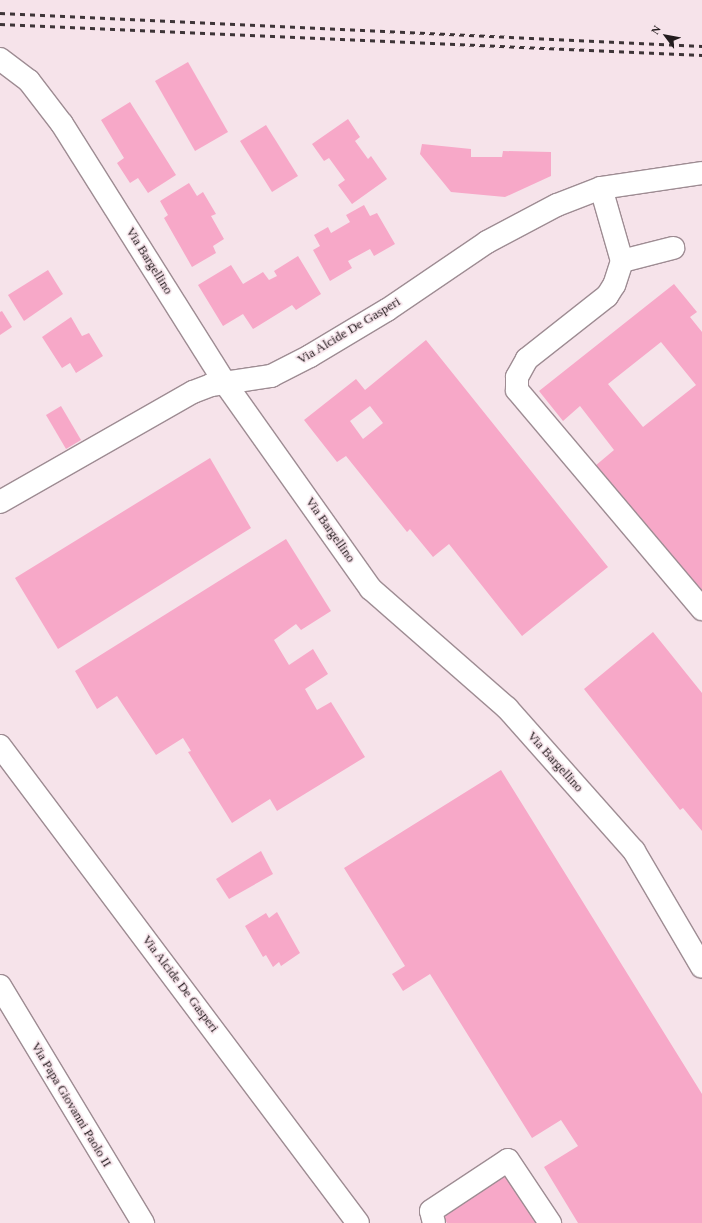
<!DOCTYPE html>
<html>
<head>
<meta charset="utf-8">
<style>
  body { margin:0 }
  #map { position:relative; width:702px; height:1223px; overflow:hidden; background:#f6e3ea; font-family:"Times New Roman",serif }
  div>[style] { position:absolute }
  .building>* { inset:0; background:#f7a8c8 }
  .roads { filter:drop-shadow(1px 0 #9e8c93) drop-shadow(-1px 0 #9e8c93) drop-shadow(0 1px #9e8c93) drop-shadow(0 -1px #9e8c93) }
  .minor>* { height:22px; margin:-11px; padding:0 11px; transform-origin:11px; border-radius:11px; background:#fff }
  .major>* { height:22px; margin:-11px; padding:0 11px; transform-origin:11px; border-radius:11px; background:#fff }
  .rail>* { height:3px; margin-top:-1.5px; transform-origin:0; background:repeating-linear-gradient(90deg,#3d3437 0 5px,transparent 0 10px) }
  span { translate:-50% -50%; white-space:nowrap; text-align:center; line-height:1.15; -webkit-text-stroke:3px #f6e3ea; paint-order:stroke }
  .street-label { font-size:13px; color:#231c1e }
  .north { position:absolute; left:646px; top:16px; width:40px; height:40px; -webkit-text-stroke:3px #f6e3ea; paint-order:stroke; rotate:302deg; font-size:11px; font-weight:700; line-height:16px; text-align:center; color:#231c1e }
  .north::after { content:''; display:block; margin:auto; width:14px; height:18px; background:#231c1e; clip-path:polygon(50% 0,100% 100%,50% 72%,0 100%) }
</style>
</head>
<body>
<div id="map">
  <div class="building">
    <i style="clip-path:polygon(188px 62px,228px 132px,195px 151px,155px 81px)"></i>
    <i style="clip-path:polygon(130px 102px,176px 175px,148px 193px,138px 178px,130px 183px,117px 163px,124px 158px,101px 120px)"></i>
    <i style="clip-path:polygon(348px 119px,360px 137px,355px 141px,368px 159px,371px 156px,387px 179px,352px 204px,338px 185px,345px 180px,329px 158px,324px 161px,312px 144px)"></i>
    <i style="clip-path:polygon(266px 125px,298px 176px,272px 192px,240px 141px)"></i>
    <i style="clip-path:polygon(422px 144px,471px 149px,471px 157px,502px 157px,503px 151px,551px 152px,551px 176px,505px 197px,451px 192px,420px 154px)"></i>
    <i style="clip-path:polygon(189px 183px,197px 196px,203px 192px,216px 214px,211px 216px,224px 239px,213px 246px,216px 253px,192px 267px,164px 218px,168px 215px,160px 201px)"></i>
    <i style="clip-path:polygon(364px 205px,370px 216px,377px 213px,395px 244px,374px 256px,370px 249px,348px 261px,352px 268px,330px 281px,313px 250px,320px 246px,314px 235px,328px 227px,331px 233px,350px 222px,346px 215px)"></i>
    <i style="clip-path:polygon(298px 256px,321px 294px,296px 310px,292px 305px,253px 329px,243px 314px,223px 326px,198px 285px,231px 265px,243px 284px,263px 272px,269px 280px,277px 276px,274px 271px)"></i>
    <i style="clip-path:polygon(48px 270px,63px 294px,24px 321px,8px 295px)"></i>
    <i style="clip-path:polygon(evenodd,674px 284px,697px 312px,690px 317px,702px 332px,702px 597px,595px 466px,614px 450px,580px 406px,563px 421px,539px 391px,674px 284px,661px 342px,696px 385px,643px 427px,608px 384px,661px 342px)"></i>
    <i style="clip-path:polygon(2px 311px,12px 327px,0 335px,0 312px)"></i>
    <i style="clip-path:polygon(71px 317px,82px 336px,89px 333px,103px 356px,76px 373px,70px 363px,62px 368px,42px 337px)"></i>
    <i style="clip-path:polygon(evenodd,426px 340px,608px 567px,522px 636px,449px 544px,433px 557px,410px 529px,407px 532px,346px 456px,337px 462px,304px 420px,356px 379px,365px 390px,426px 340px,370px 406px,383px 423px,363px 439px,350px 421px,370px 406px)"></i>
    <i style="clip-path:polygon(61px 406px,81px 440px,66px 449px,46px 415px)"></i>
    <i style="clip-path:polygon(210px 458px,251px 528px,58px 649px,15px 578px)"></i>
    <i style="clip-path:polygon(286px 539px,331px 611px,301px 630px,296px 624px,274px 640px,289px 665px,313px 649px,328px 674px,305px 689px,317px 710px,331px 702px,365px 757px,277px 811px,270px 799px,232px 823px,188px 752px,191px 751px,183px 738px,156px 755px,117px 696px,97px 709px,75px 671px)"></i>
    <i style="clip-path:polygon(653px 632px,702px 693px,702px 831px,683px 808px,680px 810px,584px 689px)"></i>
    <i style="clip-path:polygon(501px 770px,702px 1094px,702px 1223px,578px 1223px,544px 1167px,578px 1146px,561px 1120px,532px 1138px,430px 974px,403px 991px,392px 974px,405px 966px,344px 868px)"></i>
    <i style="clip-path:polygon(261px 851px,273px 874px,229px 899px,216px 879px)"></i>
    <i style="clip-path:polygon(277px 912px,300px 953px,281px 966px,279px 962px,273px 967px,266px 955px,263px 957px,245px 926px,266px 913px,269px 918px)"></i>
    <i style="clip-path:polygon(503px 1169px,537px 1223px,447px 1223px,439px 1210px)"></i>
  </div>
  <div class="roads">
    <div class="minor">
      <i style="left:0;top:59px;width:36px;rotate:37deg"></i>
      <i style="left:29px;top:81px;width:54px;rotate:52.5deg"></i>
      <i style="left:62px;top:124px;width:306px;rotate:57.8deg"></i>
      <i style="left:225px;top:383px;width:252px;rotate:54.7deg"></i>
      <i style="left:371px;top:589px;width:181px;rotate:41.2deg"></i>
      <i style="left:507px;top:708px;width:191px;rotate:48.4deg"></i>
      <i style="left:634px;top:851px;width:134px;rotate:59.6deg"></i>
      <i style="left:601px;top:188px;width:76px;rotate:74deg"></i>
      <i style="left:622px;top:261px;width:25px;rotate:108deg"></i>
      <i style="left:614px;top:285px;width:13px;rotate:122deg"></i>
      <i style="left:607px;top:296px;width:102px;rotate:141.8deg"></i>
      <i style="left:527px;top:359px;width:21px;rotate:119deg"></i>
      <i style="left:517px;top:377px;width:13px;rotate:90deg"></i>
      <i style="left:517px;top:390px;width:287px;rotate:49.8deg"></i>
      <i style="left:622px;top:261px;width:53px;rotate:-14.3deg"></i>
      <i style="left:0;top:502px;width:222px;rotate:-29.7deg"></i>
      <i style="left:193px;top:392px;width:19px;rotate:-21deg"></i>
      <i style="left:211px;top:385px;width:61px;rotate:-8.5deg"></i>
      <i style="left:271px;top:376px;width:44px;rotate:-27.1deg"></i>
      <i style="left:310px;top:356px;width:90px;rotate:-30.9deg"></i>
      <i style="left:387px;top:310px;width:121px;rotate:-34.2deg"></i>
      <i style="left:487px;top:242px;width:79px;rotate:-27.9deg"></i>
      <i style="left:557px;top:205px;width:47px;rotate:-21.1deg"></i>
      <i style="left:601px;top:188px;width:102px;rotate:-8.4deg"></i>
      <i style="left:0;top:746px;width:596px;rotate:53.11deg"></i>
      <i style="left:434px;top:1223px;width:12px;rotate:-104deg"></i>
      <i style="left:431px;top:1211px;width:92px;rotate:-33.5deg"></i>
      <i style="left:508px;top:1160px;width:76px;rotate:56.3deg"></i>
    </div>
    <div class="major">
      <i style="left:0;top:986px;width:277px;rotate:58.9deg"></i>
    </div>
  </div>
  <div class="rail">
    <i style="left:0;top:13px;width:703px;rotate:2.69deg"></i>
    <i style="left:0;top:24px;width:703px;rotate:2.53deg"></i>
  </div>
  <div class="street-label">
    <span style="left:149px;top:261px;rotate:58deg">Via Bargellino</span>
    <span style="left:349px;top:331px;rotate:-31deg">Via Alcide De Gasperi</span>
    <span style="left:330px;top:530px;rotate:55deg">Via Bargellino</span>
    <span style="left:555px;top:762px;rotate:48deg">Via Bargellino</span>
    <span style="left:180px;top:984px;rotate:53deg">Via Alcide De Gasperi</span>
    <span style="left:71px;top:1105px;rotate:59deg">Via Papa Giovanni Paolo II</span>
  </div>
  <div class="north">N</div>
</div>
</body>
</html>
